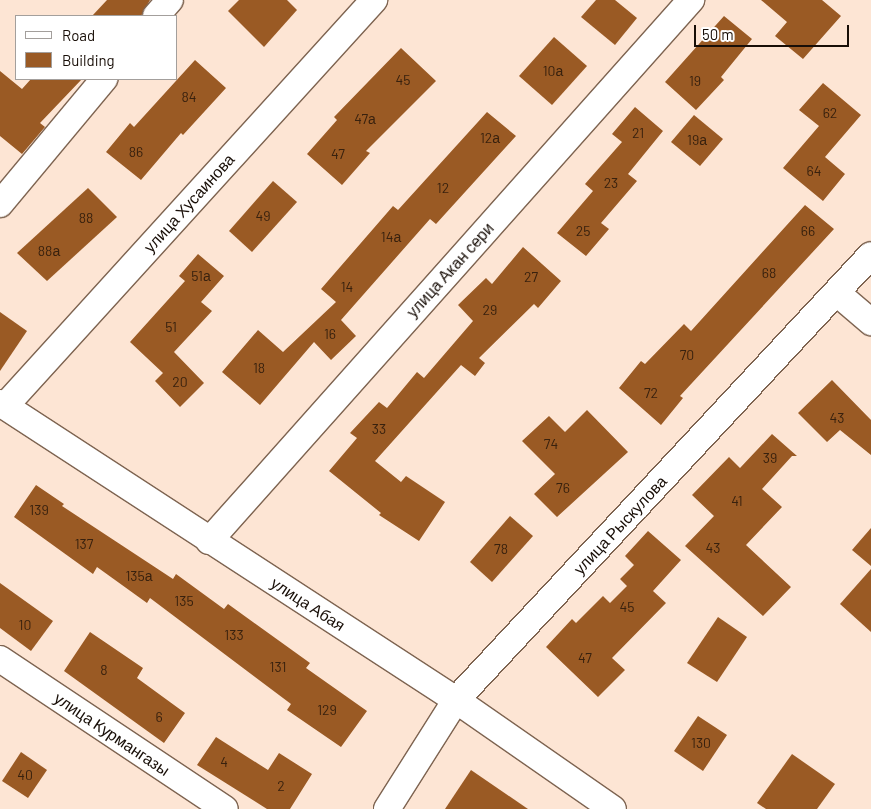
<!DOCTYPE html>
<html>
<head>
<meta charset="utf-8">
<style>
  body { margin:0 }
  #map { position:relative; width:871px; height:809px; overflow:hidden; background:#fde5d4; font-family:Barlow,sans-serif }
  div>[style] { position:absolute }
  .building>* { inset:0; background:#9a5a24 }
  .roads { filter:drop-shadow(1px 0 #7e6451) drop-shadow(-1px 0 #7e6451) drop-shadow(0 1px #7e6451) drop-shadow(0 -1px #7e6451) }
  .minor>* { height:26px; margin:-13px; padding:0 13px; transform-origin:13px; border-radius:13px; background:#fff }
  span { translate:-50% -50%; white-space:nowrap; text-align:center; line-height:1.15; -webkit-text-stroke:4.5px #fff; paint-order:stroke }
  .number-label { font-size:14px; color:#38210e }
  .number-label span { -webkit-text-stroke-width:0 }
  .street-label { font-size:16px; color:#180e07 }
  .legend { position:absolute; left:15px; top:15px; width:162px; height:65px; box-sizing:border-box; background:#fff; border:1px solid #a39f9c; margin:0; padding:6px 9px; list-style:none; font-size:15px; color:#180e07 }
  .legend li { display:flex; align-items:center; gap:10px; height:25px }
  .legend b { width:25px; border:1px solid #a39f9c }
  .scale { position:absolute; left:694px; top:25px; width:155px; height:22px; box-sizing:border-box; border:2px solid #180e07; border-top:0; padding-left:6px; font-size:15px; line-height:18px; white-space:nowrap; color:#180e07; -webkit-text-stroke:4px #fff; paint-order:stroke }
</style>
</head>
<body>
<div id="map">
  <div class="building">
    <i style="clip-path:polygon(107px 0,150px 0,141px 16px,92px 16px)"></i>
    <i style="clip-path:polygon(239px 0,287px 0,297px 10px,264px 47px,228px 11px)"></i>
    <i style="clip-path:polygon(596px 0,615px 0,637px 18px,615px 45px,581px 17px)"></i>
    <i style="clip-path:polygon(761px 0,822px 0,841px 16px,803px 59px,775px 36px,787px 22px)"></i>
    <i style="clip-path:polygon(724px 16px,752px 39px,721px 77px,724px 80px,696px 110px,665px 82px)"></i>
    <i style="clip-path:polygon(554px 37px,587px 66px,552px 105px,519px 76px)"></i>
    <i style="clip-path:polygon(401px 48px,436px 81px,366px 151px,370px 153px,342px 185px,307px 154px,337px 120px,334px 117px)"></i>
    <i style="clip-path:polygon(195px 60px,226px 88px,183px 135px,181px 133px,141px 180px,106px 152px,130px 123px,134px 127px)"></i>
    <i style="clip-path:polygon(0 71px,22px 89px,31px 79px,82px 79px,40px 123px,45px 127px,22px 154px,0 136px)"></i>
    <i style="clip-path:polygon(823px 83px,861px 115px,825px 157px,845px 174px,823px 201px,783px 168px,819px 126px,799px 110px)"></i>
    <i style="clip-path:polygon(635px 107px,663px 131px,628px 174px,637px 181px,601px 223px,609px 229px,586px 256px,557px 233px,593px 191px,585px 184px,622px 142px,612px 134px)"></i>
    <i style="clip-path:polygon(487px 112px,516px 136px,436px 224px,430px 219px,341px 320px,356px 336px,331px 360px,314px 342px,260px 405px,222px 372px,258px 330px,283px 352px,336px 302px,321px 289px,393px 206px,398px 210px)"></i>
    <i style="clip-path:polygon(694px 115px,723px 139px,700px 166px,671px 142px)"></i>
    <i style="clip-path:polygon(273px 181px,297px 202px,252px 252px,229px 231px)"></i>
    <i style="clip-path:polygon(88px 188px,117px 217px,47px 281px,17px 253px)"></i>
    <i style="clip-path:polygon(805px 205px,834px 229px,680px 396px,683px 398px,661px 425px,619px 388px,641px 361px,645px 364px,684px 324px,691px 331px)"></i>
    <i style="clip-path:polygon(523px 247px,561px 281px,538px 308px,534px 304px,479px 358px,485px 363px,475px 376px,461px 365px,375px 461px,401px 482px,406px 476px,445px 502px,419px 541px,379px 515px,381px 513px,329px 471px,357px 438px,350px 433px,379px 402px,387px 408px,417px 372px,424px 378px,473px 321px,458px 305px,486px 278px,492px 284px)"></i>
    <i style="clip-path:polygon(198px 254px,224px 276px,201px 302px,212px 311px,174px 352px,204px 383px,180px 407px,155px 381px,163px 373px,130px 342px,185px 281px,179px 276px)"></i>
    <i style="clip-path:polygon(0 312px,27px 331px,0 371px)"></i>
    <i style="clip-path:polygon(832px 380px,871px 420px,871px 455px,840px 430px,827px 442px,798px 413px)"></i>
    <i style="clip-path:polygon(587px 410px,628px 452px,557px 517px,534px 494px,555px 474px,522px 441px,549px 416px,565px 432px)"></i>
    <i style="clip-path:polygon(772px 434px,797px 456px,792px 456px,762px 489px,782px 507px,746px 545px,791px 587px,763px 616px,685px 546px,714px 516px,692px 495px,729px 457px,740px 468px)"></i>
    <i style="clip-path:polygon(36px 485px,64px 504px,62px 506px,173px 579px,176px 574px,224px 609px,228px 604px,310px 663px,306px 668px,367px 711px,341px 747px,287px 710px,291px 704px,150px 598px,147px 603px,97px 567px,93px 574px,14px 517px)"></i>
    <i style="clip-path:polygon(510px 516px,533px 536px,492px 582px,470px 562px)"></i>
    <i style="clip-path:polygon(871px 528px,871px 566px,852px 550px)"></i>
    <i style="clip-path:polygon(648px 531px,681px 560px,653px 591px,666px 603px,612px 658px,625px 670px,598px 697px,546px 647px,572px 619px,576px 623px,603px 596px,610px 603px,627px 586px,620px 579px,634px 565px,625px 556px)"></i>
    <i style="clip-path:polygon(871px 569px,871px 632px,840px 604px)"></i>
    <i style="clip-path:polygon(0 583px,53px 621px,31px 651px,0 628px)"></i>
    <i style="clip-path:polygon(718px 617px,747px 637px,717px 682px,687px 663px)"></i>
    <i style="clip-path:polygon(90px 632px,143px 668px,137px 678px,185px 713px,164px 743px,64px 671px)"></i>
    <i style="clip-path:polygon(698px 716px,727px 735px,703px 771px,674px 751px)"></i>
    <i style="clip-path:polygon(216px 737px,268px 770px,279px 753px,312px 774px,290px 809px,267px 809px,197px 765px)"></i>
    <i style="clip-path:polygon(21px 752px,47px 770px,28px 798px,2px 781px)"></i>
    <i style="clip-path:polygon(792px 754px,835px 784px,817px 809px,766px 809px,757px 803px)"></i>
    <i style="clip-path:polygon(471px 770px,512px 798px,528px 809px,445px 809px)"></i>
  </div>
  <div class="roads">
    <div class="minor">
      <i style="left:156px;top:16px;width:21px;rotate:-49deg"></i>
      <i style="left:0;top:204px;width:163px;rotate:-50.2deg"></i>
      <i style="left:837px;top:293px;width:45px;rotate:40.5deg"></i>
      <i style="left:0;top:403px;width:544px;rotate:33.08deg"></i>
      <i style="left:456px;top:700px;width:191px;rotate:34.8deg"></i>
      <i style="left:5px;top:406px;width:549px;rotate:-47.73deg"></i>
      <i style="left:209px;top:541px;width:725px;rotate:-48.3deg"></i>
      <i style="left:0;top:659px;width:270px;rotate:33.7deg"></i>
      <i style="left:387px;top:809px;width:129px;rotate:-57.7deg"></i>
      <i style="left:456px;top:700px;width:608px;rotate:-47deg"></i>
    </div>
  </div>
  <div class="number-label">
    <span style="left:553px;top:71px">10а</span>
    <span style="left:403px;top:80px">45</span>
    <span style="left:695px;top:81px">19</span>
    <span style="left:189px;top:97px">84</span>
    <span style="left:830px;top:113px">62</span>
    <span style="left:365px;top:119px">47а</span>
    <span style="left:638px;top:133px">21</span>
    <span style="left:490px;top:138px">12а</span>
    <span style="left:697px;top:140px">19а</span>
    <span style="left:136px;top:152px">86</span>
    <span style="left:338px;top:154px">47</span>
    <span style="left:814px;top:171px">64</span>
    <span style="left:611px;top:183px">23</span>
    <span style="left:443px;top:188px">12</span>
    <span style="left:263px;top:216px">49</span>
    <span style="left:86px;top:218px">88</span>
    <span style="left:583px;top:231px">25</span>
    <span style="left:808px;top:231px">66</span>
    <span style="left:391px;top:237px">14а</span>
    <span style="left:49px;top:251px">88а</span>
    <span style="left:769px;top:273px">68</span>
    <span style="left:201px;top:276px">51а</span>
    <span style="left:531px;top:277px">27</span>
    <span style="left:347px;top:287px">14</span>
    <span style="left:490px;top:310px">29</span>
    <span style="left:171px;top:327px">51</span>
    <span style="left:330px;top:334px">16</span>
    <span style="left:687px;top:355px">70</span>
    <span style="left:259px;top:368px">18</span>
    <span style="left:180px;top:382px">20</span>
    <span style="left:651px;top:393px">72</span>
    <span style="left:837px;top:418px">43</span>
    <span style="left:379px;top:429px">33</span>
    <span style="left:551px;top:444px">74</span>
    <span style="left:770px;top:458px">39</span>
    <span style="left:563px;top:488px">76</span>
    <span style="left:737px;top:501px">41</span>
    <span style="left:39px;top:510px">139</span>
    <span style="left:84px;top:544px">137</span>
    <span style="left:713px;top:548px">43</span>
    <span style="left:501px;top:549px">78</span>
    <span style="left:139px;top:576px">135а</span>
    <span style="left:184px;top:601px">135</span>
    <span style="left:627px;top:607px">45</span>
    <span style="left:25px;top:625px">10</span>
    <span style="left:234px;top:635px">133</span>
    <span style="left:585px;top:658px">47</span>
    <span style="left:278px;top:667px">131</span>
    <span style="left:104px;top:670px">8</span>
    <span style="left:327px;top:710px">129</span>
    <span style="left:159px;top:717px">6</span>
    <span style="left:701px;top:743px">130</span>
    <span style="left:224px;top:762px">4</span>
    <span style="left:25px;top:775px">40</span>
    <span style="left:281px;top:786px">2</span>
  </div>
  <div class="street-label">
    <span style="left:189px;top:203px;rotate:-48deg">улица Хусаинова</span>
    <span style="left:450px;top:270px;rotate:-48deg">улица Акан сери</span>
    <span style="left:620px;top:525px;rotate:-47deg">улица Рыскулова</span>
    <span style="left:308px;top:604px;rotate:33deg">улица Абая</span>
    <span style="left:112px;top:734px;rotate:34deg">улица Курмангазы</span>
  </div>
  <ul class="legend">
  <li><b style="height:6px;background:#fff"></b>Road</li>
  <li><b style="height:14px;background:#9a5a24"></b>Building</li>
  </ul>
  <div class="scale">50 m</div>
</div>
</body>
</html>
